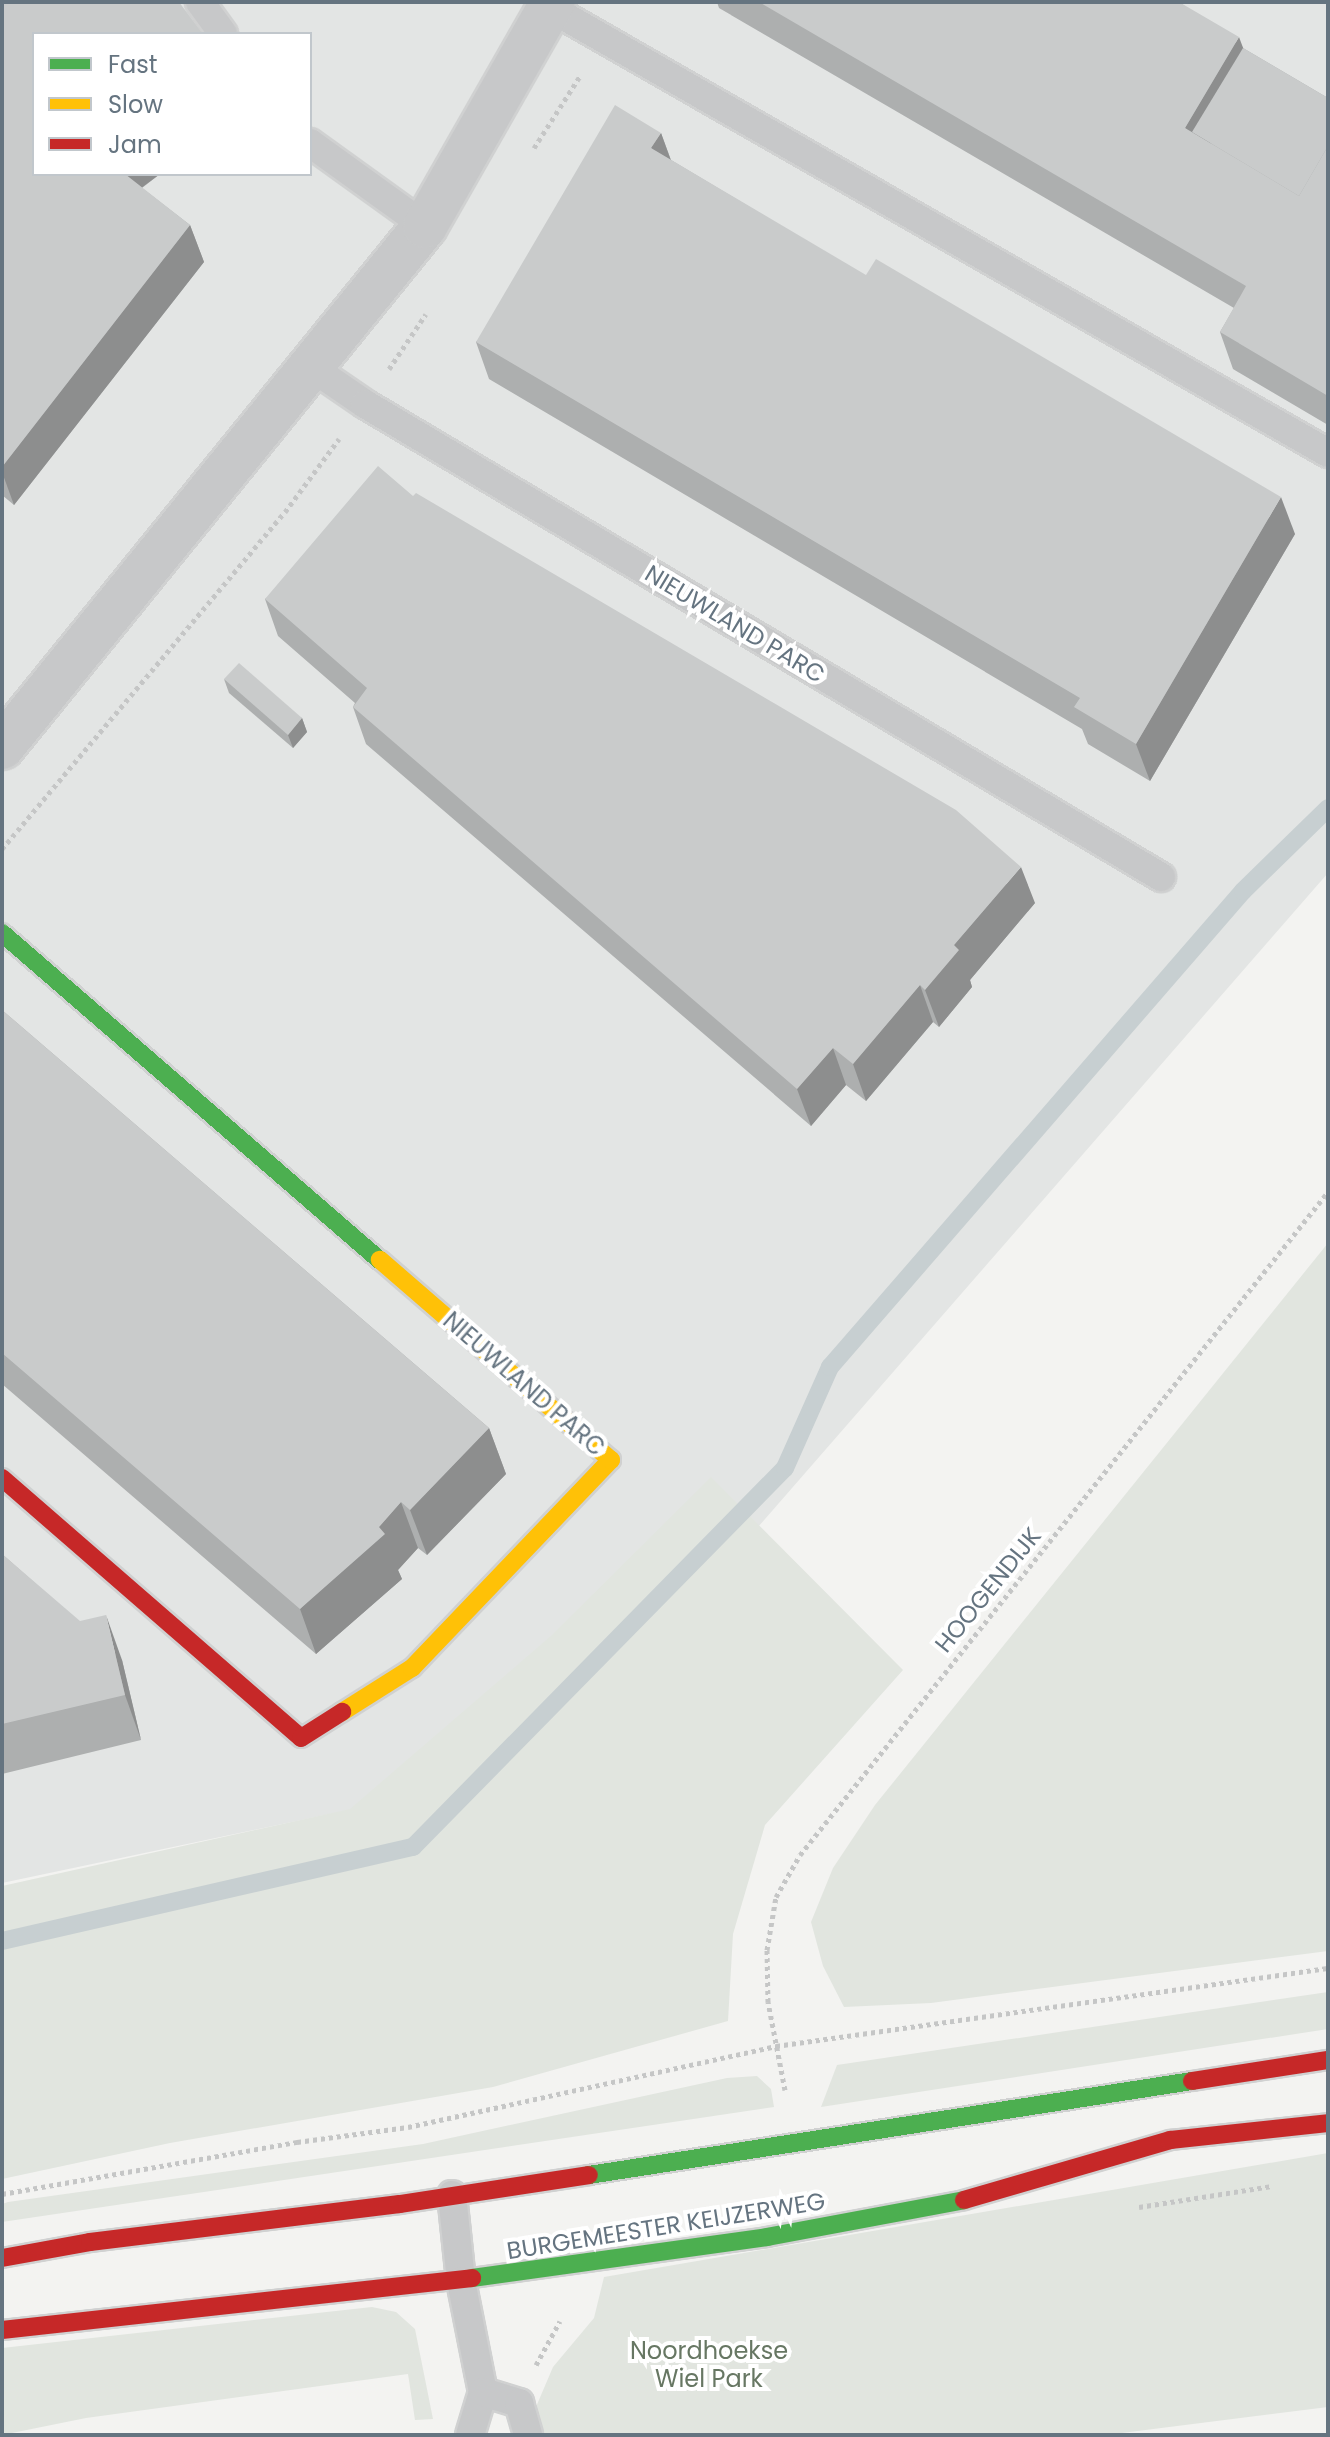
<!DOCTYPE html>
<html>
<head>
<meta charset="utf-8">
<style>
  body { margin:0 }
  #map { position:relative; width:1330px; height:2437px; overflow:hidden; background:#f3f3f1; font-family:Poppins,sans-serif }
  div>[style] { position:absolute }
  .built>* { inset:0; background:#e3e5e4 }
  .green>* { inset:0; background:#e1e5df }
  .stream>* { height:18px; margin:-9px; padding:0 9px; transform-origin:9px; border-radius:9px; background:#c7cfd1 }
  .path>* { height:5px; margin-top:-2.5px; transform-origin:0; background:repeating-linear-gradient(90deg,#c5c6c6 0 4px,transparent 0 8px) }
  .roads { filter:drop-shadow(2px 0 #d0d1d1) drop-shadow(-2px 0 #d0d1d1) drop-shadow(0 2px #d0d1d1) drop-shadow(0 -2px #d0d1d1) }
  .lane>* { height:28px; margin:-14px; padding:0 14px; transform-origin:14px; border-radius:14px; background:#c7c8c9 }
  .street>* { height:44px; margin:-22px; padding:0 22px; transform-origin:22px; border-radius:22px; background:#c7c8c9 }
  .fast>* { height:18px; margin:-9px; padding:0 9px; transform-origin:9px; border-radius:9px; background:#4caf50 }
  .slow>* { height:18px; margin:-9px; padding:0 9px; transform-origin:9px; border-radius:9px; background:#ffc107 }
  .jam>* { height:18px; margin:-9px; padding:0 9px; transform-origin:9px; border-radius:9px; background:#c62828 }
  .wall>* { inset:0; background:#adafaf }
  .shaded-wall>* { inset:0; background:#8d8e8e }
  .building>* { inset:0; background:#c9cbcb }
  span { translate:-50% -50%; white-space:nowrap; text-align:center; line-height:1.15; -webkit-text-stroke:8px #fff; paint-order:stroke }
  .street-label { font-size:24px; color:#657480 }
  .park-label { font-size:24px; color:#677763 }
  .frame { position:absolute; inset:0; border:4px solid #657480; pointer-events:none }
  .legend { position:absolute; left:32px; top:32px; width:280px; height:144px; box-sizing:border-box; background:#fff; border:2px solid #c1c7cc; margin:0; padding:10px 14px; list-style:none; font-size:24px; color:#657480 }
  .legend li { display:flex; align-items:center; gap:16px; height:40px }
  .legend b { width:40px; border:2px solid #c1c7cc }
</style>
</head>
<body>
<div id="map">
  <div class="built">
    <i style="clip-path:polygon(evenodd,2px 2px,1328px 2px,1328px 873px,548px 1768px,2px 1883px,2px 2px,34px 34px,310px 34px,310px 174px,34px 174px,34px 34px)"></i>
  </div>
  <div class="green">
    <i style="clip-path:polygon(1328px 1243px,1328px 1951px,931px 2003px,844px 2007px,823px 1966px,811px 1922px,833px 1868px,875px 1805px)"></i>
    <i style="clip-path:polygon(711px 1477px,903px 1670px,765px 1825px,733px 1934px,728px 2021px,493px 2087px,170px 2143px,2px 2179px,2px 1886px,350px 1809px,552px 1635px)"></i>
    <i style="clip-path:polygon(1328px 1992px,1328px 2029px,821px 2107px,837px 2065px)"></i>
    <i style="clip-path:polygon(757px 2076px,771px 2089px,774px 2107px,2px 2222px,2px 2204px,8px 2202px,423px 2144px,727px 2078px)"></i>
    <i style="clip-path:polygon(1328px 2153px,1328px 2407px,1106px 2435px,524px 2435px,553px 2367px,594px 2318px,604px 2277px)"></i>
    <i style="clip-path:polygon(372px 2307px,396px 2312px,415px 2329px,433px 2419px,415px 2420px,408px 2374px,86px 2418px,2px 2435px,2px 2348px)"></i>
  </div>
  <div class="stream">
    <i style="left:2px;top:1941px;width:422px;rotate:-12.9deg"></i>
    <i style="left:413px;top:1847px;width:531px;rotate:-45.53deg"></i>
    <i style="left:785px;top:1468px;width:111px;rotate:-66deg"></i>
    <i style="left:830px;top:1367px;width:630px;rotate:-49.05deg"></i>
    <i style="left:1243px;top:891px;width:119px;rotate:-44.3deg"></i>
  </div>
  <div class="path">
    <i style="left:534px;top:148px;width:85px;rotate:-57.4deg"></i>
    <i style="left:389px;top:369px;width:66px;rotate:-56.1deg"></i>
    <i style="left:2px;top:849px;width:440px;rotate:-50deg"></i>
    <i style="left:285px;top:512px;width:91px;rotate:-53.5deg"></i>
    <i style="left:785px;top:2090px;width:90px;rotate:-100.9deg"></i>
    <i style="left:768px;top:2002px;width:52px;rotate:-91.1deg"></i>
    <i style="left:767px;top:1950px;width:54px;rotate:-80.4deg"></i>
    <i style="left:776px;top:1897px;width:48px;rotate:-60.3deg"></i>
    <i style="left:800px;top:1855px;width:848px;rotate:-51.47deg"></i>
    <i style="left:2px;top:2194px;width:300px;rotate:-10deg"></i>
    <i style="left:297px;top:2142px;width:112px;rotate:-7.7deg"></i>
    <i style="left:408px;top:2127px;width:377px;rotate:-12.4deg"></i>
    <i style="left:776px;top:2046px;width:557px;rotate:-8.04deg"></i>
    <i style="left:1139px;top:2207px;width:135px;rotate:-9deg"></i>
    <i style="left:536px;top:2365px;width:50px;rotate:-61.4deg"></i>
  </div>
  <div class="roads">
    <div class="lane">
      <i style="left:200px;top:2px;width:39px;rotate:54deg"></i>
      <i style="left:550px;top:8px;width:896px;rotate:29.77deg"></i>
      <i style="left:310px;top:143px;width:142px;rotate:35.8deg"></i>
      <i style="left:311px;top:367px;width:65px;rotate:34.4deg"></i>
      <i style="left:365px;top:404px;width:926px;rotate:30.72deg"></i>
      <i style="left:452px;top:2195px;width:86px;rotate:84deg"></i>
      <i style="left:461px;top:2281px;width:113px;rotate:78.8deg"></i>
      <i style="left:483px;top:2392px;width:45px;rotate:106.8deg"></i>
      <i style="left:483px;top:2392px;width:38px;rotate:17deg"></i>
      <i style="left:519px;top:2403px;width:33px;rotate:74deg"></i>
    </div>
    <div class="street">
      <i style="left:2px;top:747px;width:671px;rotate:-50.93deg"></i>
      <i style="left:425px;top:226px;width:258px;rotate:-60.3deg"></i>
    </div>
    <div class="fast">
      <i style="left:2px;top:933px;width:500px;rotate:40.9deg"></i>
      <i style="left:589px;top:2175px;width:610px;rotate:-8.86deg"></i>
      <i style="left:472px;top:2278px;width:298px;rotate:-7.9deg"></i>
      <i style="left:767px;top:2237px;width:200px;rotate:-10.6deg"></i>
    </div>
    <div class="slow">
      <i style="left:342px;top:1712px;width:83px;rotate:-32.2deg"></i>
      <i style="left:412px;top:1668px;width:288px;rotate:-46.3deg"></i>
      <i style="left:611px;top:1460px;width:306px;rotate:-139.1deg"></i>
    </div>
    <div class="jam">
      <i style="left:2px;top:1478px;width:396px;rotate:41deg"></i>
      <i style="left:301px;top:1738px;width:49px;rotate:-32.4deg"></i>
      <i style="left:1192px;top:2081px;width:138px;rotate:-8.8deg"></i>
      <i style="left:964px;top:2200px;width:215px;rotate:-16.2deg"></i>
      <i style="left:1170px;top:2140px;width:159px;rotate:-6.1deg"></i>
      <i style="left:2px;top:2258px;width:89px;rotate:-10.3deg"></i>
      <i style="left:90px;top:2242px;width:312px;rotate:-7deg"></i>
      <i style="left:400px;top:2204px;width:191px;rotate:-8.7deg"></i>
      <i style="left:2px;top:2330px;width:473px;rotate:-6.3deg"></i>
    </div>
  </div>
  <div class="wall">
    <i style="clip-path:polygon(2px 2px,34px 174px,160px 174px,142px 188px,190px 225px,204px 262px,14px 505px,2px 495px)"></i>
    <i style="clip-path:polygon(717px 2px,1179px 2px,1243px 48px,1328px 98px,1328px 425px,1233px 369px,1220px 332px,1234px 308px,719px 8px)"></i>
    <i style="clip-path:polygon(661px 133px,671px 160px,1295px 534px,1150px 781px,1088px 744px,1082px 729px,489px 379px,476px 342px)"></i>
    <i style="clip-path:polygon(413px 496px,1035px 903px,970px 980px,972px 987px,939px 1027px,933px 1022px,866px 1101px,846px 1085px,811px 1126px,366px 744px,353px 707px,355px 703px,278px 636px,265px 599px)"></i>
    <i style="clip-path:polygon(224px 679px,302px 718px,307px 732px,293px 748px,229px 693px)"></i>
    <i style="clip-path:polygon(2px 1010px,489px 1428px,506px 1474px,427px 1555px,418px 1548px,398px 1570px,402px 1579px,316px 1654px,2px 1384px)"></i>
    <i style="clip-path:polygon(2px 1554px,122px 1660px,141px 1740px,2px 1774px)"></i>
  </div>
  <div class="shaded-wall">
    <i style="clip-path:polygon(1239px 37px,1253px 74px,1207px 150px,1185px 128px)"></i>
    <i style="clip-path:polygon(661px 133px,674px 169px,651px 148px)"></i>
    <i style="clip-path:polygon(115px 174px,160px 174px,125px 200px)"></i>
    <i style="clip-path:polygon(190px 225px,204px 262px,14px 505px,2px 472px,2px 467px)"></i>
    <i style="clip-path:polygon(1281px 497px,1295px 534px,1150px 781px,1136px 744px)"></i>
    <i style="clip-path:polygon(302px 718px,307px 732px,293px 748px,288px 735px)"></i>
    <i style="clip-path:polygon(1021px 867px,1035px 903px,970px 980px,972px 987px,939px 1027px,925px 990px,954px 945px)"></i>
    <i style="clip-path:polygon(920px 985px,933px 1022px,866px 1101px,853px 1064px)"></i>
    <i style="clip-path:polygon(833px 1048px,846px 1085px,811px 1126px,797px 1089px)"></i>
    <i style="clip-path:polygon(489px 1428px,506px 1474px,427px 1555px,410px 1510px)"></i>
    <i style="clip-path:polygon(401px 1502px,418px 1548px,398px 1570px,402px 1579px,316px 1654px,300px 1609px,379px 1527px)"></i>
    <i style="clip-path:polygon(106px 1615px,122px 1660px,141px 1740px,125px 1695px)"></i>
  </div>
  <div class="building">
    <i style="clip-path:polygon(2px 2px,179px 2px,203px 34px,34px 34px,34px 174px,125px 174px,190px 225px,2px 467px)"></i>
    <i style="clip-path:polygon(759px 2px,1179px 2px,1239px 37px,1185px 128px,1299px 196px,1328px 146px,1328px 396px,1220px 332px,1246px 286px)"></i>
    <i style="clip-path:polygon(1243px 48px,1328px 98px,1328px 146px,1299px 196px,1192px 132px)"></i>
    <i style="clip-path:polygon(615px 105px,661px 133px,651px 148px,866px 275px,876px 259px,1281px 497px,1136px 744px,1074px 707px,1080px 698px,476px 342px)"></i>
    <i style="clip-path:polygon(378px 466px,413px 496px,416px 493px,956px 810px,1021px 867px,954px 945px,959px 950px,925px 990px,920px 985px,853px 1064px,833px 1048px,797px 1089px,353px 707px,367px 688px,265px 599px)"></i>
    <i style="clip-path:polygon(239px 663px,302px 718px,288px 735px,224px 679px)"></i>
    <i style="clip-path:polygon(2px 1010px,489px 1428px,410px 1510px,401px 1502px,379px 1527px,385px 1534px,300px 1609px,2px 1353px)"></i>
    <i style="clip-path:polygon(2px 1554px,80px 1621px,106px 1615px,125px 1695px,2px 1724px)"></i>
  </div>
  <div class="street-label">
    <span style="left:735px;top:624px;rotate:31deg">NIEUWLAND PARC</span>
    <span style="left:524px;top:1384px;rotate:41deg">NIEUWLAND PARC</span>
    <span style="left:988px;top:1590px;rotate:-51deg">HOOGENDIJK</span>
    <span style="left:666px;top:2226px;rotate:-9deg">BURGEMEESTER KEIJZERWEG</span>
  </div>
  <div class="park-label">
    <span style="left:709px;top:2365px">Noordhoekse<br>Wiel Park</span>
  </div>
  <div class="frame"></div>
  <ul class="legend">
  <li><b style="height:10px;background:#4caf50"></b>Fast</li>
  <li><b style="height:10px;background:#ffc107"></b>Slow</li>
  <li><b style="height:10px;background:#c62828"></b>Jam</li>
  </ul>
</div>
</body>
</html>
